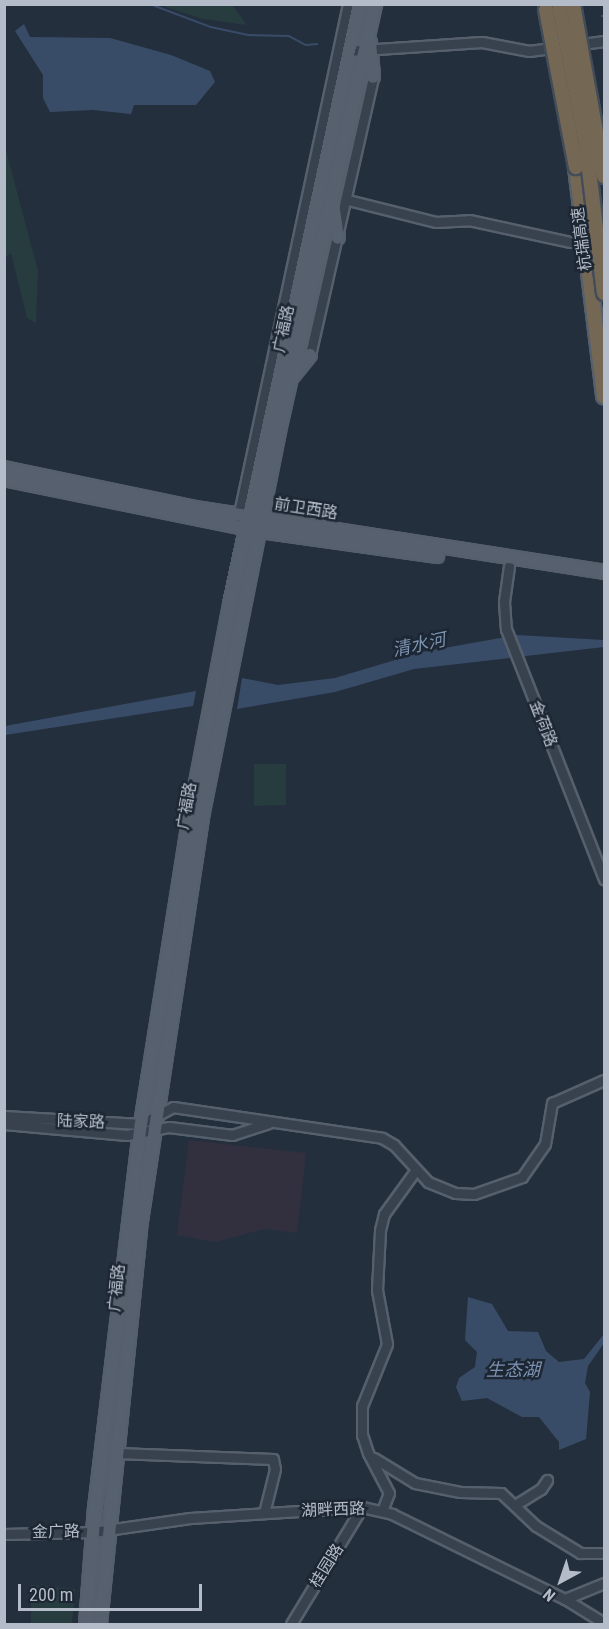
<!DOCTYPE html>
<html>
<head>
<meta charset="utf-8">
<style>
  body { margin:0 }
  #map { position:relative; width:609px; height:1629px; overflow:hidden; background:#242f3e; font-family:"Roboto Condensed","Noto Sans SC",sans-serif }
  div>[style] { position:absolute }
  .medical>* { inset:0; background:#32303f }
  .green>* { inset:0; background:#263c3f }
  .water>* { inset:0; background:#394c67 }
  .stream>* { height:1.5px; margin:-0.75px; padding:0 0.75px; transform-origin:0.75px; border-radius:0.75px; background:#394c67 }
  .roads { filter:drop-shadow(2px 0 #565f6c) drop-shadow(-2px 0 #565f6c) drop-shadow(0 2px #565f6c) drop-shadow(0 -2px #565f6c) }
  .minor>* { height:9px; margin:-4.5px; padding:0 4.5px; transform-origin:4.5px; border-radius:4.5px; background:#38414e }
  .major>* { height:12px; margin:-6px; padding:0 6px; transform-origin:6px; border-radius:6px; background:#56606e }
  .highway>* { height:14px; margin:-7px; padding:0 7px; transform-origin:7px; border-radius:7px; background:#746855 }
  .bridges { filter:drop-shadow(2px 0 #434c59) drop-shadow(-2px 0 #434c59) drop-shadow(0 2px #434c59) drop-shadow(0 -2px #434c59) }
  .highway-bridge>* { height:14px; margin:-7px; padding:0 7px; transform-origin:7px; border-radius:7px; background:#746855 }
  span { translate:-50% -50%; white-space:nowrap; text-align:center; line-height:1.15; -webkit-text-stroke:5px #1d2633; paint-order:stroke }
  .street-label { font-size:16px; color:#b4bcc9 }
  .water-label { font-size:18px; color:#7c92b1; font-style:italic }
  .frame { position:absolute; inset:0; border:6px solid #b4bcc9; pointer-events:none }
  .north { position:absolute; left:531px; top:1551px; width:60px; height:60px; -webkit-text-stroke:4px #1d2633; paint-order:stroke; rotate:220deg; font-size:16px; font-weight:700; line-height:24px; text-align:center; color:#b4bcc9 }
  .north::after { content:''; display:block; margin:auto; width:21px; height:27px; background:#b4bcc9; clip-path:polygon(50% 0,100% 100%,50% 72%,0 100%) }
  .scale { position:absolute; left:18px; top:1584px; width:184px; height:27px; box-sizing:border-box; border:3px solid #b4bcc9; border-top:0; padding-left:8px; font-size:18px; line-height:21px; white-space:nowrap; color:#b4bcc9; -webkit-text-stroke:4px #1d2633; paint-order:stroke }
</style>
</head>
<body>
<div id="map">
  <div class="medical">
    <i style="clip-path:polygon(189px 1140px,306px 1153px,297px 1233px,265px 1229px,215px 1242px,177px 1235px)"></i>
  </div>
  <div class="green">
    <i style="clip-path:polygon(160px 5px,232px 5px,247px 25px,203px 19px)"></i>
    <i style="clip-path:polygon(4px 143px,38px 271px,36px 323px,27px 318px,11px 253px,5px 258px)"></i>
    <i style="clip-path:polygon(254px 764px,286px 764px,286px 805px,254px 806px)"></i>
    <i style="clip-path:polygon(31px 1585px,75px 1589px,72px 1624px,31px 1624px)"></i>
  </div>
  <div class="water">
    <i style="clip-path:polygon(24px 24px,30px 37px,110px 38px,171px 55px,210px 71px,215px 82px,196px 105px,134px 105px,131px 114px,93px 110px,50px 112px,43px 98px,43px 75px,15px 31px)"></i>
    <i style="clip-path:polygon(517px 635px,604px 640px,604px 647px,414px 669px,335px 692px,237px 709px,242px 678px,278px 685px,335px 678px,422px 652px)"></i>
    <i style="clip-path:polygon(196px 691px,193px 706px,5px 735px,5px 726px)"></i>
    <i style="clip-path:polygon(468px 1297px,492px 1304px,508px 1331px,538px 1332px,546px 1351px,559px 1362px,584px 1359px,604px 1334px,604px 1343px,588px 1366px,585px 1383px,590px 1392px,586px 1439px,559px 1450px,559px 1442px,539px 1417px,522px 1417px,487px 1398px,462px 1401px,456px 1387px,459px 1378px,475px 1367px,477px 1352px,465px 1340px)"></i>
  </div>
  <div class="stream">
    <i style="left:150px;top:4px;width:65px;rotate:20.7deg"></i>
    <i style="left:211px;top:27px;width:39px;rotate:12deg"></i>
    <i style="left:249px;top:35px;width:40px;rotate:1.4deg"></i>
    <i style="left:289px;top:36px;width:19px;rotate:28deg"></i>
    <i style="left:306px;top:45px;width:11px;rotate:-5deg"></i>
    <i style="left:602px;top:16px;width:2px"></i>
  </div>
  <div class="roads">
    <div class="minor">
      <i style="left:347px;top:51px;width:135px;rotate:-3.8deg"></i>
      <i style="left:482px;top:42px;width:48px;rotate:10.8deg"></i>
      <i style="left:529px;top:51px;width:76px;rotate:-7.6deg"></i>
      <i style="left:348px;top:200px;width:91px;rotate:14deg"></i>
      <i style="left:436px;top:222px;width:33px;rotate:-3deg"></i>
      <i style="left:469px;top:220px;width:103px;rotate:12.3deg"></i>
      <i style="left:310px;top:355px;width:285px;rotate:-77.2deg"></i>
      <i style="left:238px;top:518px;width:526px;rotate:-77.92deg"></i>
      <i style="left:509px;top:566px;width:36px;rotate:98deg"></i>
      <i style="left:504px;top:602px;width:27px;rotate:86deg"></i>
      <i style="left:506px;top:629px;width:269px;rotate:68.6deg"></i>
      <i style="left:4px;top:1116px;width:137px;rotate:3.3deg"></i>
      <i style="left:141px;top:1124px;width:36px;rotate:-28deg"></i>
      <i style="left:173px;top:1107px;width:211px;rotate:8.4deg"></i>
      <i style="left:382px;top:1138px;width:14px;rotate:30deg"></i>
      <i style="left:394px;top:1145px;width:50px;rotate:47.4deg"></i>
      <i style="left:428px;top:1182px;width:29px;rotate:22deg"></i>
      <i style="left:455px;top:1193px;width:19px;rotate:3deg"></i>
      <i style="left:474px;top:1194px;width:51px;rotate:-19.5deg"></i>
      <i style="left:522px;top:1177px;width:40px;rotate:-55.1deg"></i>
      <i style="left:545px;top:1144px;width:42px;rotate:-80.3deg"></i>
      <i style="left:552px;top:1103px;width:57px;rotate:-23.9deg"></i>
      <i style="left:4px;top:1124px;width:123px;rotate:5.1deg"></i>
      <i style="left:127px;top:1135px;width:43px;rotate:-10.8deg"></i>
      <i style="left:169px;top:1127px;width:64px;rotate:7.2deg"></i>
      <i style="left:232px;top:1135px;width:38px;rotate:-18deg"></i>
      <i style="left:117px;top:1453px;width:156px;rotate:2.2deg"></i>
      <i style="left:273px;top:1459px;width:10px;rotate:79deg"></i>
      <i style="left:275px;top:1469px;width:45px;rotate:104deg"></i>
      <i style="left:374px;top:1458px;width:48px;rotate:31.4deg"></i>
      <i style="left:415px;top:1483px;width:46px;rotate:11.3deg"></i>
      <i style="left:460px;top:1492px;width:41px;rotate:1.4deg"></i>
      <i style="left:501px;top:1493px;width:48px;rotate:43.3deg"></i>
      <i style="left:536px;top:1526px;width:52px;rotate:31.5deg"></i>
      <i style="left:580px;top:1553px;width:24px"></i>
      <i style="left:515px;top:1505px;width:31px;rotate:-32deg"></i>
      <i style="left:541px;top:1489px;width:11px;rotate:-56deg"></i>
      <i style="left:382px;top:1511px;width:19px;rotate:-69deg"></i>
      <i style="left:389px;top:1493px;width:45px;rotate:-117.7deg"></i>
      <i style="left:368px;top:1453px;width:19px;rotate:-108deg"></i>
      <i style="left:362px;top:1435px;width:29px;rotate:-90deg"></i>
      <i style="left:362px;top:1406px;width:67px;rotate:-68deg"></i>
      <i style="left:387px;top:1344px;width:55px;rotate:-100.5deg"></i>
      <i style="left:377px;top:1290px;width:60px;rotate:-87.1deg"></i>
      <i style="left:380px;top:1230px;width:16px;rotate:-76deg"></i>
      <i style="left:384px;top:1214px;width:53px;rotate:-54.2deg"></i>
      <i style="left:4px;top:1534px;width:89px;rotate:-1.3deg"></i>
      <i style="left:93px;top:1532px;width:98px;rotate:-8.2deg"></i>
      <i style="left:190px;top:1518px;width:172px;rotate:-3.7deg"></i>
      <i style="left:362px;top:1507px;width:31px;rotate:13deg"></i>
      <i style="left:392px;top:1514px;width:193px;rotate:26.2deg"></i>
      <i style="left:565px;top:1599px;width:46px;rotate:31.6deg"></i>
      <i style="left:565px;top:1599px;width:42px;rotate:-22.3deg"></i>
      <i style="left:291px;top:1624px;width:137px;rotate:-58.7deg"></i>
    </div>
    <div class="major">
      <i style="left:370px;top:42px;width:35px;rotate:85deg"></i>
      <i style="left:333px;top:203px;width:35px;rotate:82deg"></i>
      <i style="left:293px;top:376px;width:27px;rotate:-51deg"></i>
      <i style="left:4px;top:468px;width:190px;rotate:11.8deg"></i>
      <i style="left:190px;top:507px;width:419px;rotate:8.9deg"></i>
      <i style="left:4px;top:479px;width:260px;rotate:11.5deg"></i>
      <i style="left:259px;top:531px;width:180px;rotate:8deg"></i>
      <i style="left:86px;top:1624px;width:116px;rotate:-85.6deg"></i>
      <i style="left:95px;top:1508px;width:387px;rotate:-83.2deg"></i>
      <i style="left:141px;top:1124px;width:319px;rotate:-81deg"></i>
      <i style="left:191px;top:809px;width:209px;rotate:-79.2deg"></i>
      <i style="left:230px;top:604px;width:614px;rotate:-77.87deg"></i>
      <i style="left:100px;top:1624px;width:398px;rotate:-84.2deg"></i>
      <i style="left:140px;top:1228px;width:421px;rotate:-81.4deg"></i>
      <i style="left:203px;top:812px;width:389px;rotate:-78.7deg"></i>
      <i style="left:279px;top:431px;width:438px;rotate:-77.3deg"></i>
    </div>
    <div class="highway">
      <i style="left:576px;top:167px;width:231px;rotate:83deg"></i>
    </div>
  </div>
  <div class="bridges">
    <div class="highway-bridge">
      <i style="left:559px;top:4px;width:144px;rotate:79.2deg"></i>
      <i style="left:586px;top:145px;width:149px;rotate:83.1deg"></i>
      <i style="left:573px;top:4px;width:175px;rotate:79.8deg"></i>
      <i style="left:546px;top:10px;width:160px;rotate:79.2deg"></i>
    </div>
  </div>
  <div class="street-label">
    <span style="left:582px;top:239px;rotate:-97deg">杭瑞高速</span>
    <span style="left:284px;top:329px;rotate:-78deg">广福路</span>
    <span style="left:306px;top:509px;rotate:9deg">前卫西路</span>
    <span style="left:543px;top:724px;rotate:69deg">金荷路</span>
    <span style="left:187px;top:806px;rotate:-80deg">广福路</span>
    <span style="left:81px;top:1122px;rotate:2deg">陆家路</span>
    <span style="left:117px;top:1288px;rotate:-84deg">广福路</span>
    <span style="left:333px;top:1510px;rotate:-2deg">湖畔西路</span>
    <span style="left:56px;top:1532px;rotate:-1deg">金广路</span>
    <span style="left:327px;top:1566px;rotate:-58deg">桂园路</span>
  </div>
  <div class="water-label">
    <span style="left:419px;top:645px;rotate:-12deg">清水河</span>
    <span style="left:513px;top:1370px">生态湖</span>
  </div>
  <div class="frame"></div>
  <div class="north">N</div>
  <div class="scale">200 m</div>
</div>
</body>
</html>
